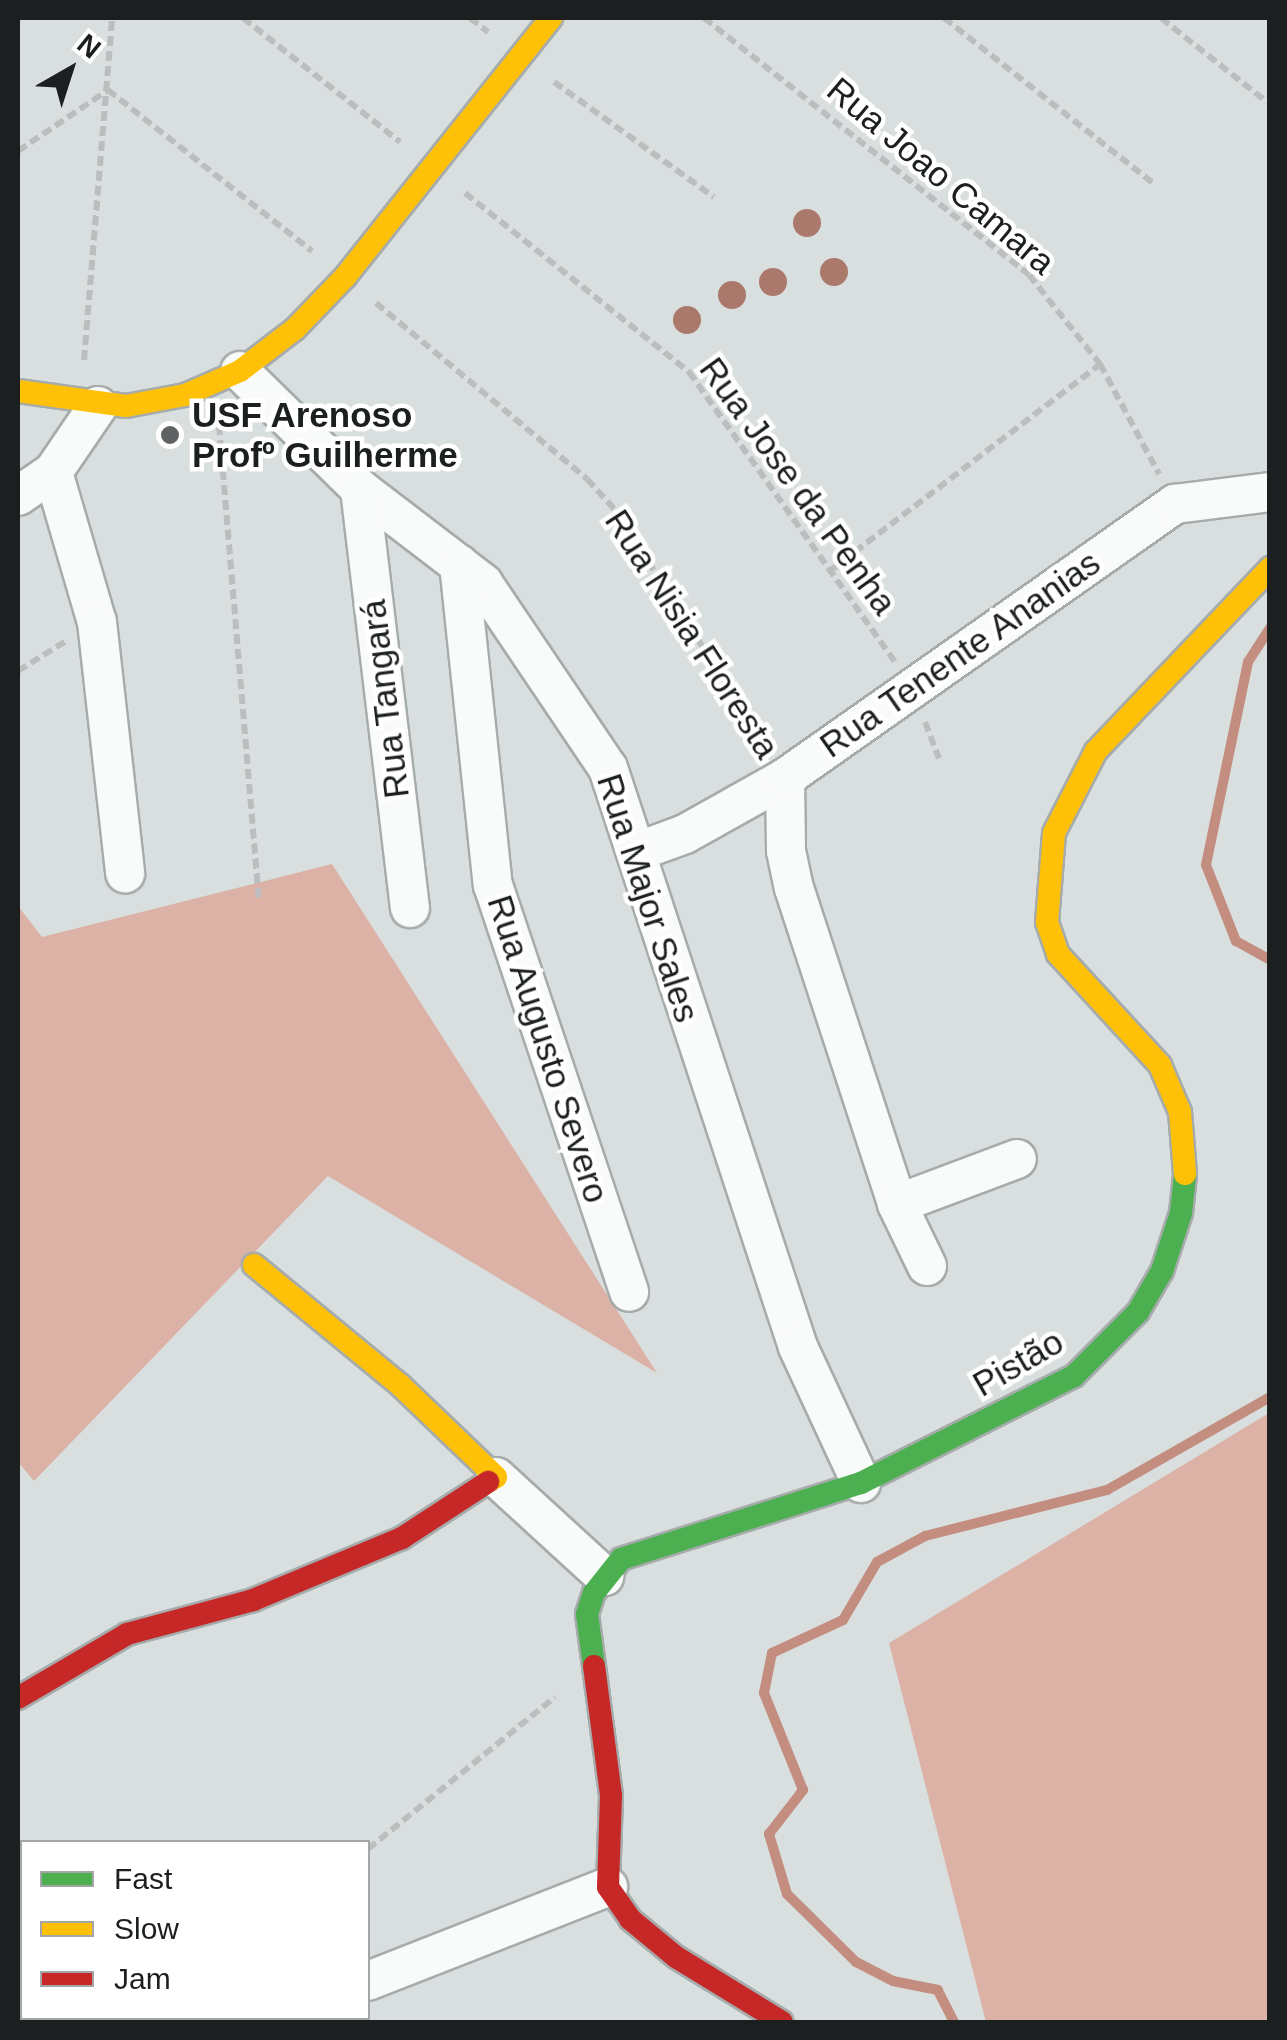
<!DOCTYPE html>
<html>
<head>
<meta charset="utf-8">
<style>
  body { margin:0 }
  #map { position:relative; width:1287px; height:2040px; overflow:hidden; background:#d9dfdf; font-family:Arial,sans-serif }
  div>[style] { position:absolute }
  .forest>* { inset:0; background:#dcb1a6 }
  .stream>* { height:10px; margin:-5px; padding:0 5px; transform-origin:5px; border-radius:5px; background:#c38e80 }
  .path>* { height:6px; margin-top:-3px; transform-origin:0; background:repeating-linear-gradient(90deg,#bcbdbe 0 10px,transparent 0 15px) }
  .roads { filter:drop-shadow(2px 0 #a6abab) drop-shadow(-2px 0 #a6abab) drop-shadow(0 2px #a6abab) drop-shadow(0 -2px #a6abab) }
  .street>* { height:38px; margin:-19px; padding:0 19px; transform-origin:19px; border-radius:19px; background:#f9fafa }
  .fast>* { height:22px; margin:-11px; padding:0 11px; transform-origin:11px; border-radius:11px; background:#4caf50 }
  .slow>* { height:22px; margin:-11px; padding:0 11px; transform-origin:11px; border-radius:11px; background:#ffc107 }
  .jam>* { height:22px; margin:-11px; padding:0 11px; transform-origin:11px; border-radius:11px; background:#c62828 }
  .trees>* { width:28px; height:28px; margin:-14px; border-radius:50%; background:#ab796b }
  .dots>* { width:28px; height:28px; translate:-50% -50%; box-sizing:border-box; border:5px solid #fff; border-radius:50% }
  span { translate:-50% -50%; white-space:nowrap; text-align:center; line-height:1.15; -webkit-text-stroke:9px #fff; paint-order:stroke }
  .street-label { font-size:35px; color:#1c1f20 }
  .poi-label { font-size:35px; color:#1c1f20; font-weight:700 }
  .left { translate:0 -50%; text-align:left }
  .frame { position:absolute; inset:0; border:20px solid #1c1f20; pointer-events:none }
  .legend { position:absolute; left:20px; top:1840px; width:350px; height:180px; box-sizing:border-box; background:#fff; border:2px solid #a4a5a6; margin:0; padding:12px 18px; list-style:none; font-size:30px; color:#1c1f20 }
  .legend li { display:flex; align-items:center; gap:20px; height:50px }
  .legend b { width:50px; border:2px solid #a4a5a6 }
  .north { position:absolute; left:20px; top:20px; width:100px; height:100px; -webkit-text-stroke:8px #fff; paint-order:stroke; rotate:39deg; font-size:28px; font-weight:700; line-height:40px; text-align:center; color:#1c1f20 }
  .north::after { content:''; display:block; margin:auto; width:35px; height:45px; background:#1c1f20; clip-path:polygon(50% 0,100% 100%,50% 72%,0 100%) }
</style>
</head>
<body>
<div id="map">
  <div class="forest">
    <i style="clip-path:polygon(332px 864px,657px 1373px,328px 1176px,34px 1481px,18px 1462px,18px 906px,42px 937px)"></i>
    <i style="clip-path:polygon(1269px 1413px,1269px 2022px,986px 2022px,889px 1643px)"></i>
  </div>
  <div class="stream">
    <i style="left:1270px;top:628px;width:40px;rotate:122.9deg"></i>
    <i style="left:1248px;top:662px;width:207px;rotate:101.7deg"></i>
    <i style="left:1206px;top:865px;width:82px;rotate:68.5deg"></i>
    <i style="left:1236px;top:941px;width:39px;rotate:29deg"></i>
    <i style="left:954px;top:2022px;width:36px;rotate:-117deg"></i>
    <i style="left:938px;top:1990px;width:46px;rotate:-168.7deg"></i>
    <i style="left:893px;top:1981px;width:42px;rotate:-152.8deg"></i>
    <i style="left:856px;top:1962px;width:97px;rotate:-135.4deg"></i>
    <i style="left:787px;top:1894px;width:63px;rotate:-106.7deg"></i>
    <i style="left:769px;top:1834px;width:56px;rotate:-52.3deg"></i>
    <i style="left:803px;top:1790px;width:105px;rotate:-111.9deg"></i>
    <i style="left:764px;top:1693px;width:41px;rotate:-78.7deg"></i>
    <i style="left:772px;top:1653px;width:78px;rotate:-24.9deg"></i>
    <i style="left:843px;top:1620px;width:67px;rotate:-59.6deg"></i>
    <i style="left:877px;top:1562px;width:55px;rotate:-28.4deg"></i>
    <i style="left:925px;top:1536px;width:188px;rotate:-14.2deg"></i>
    <i style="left:1107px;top:1490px;width:188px;rotate:-29.7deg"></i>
  </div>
  <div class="path">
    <i style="left:243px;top:18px;width:200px;rotate:38.3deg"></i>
    <i style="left:470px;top:18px;width:23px;rotate:38deg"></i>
    <i style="left:704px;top:18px;width:414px;rotate:38.3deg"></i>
    <i style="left:1029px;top:275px;width:114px;rotate:51.4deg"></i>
    <i style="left:1100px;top:364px;width:125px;rotate:61.8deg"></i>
    <i style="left:944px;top:18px;width:268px;rotate:38.3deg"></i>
    <i style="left:1161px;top:18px;width:135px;rotate:38.4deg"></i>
    <i style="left:554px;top:82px;width:197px;rotate:35.7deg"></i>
    <i style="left:18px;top:151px;width:109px;rotate:-34.1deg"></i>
    <i style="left:108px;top:90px;width:260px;rotate:38.3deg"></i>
    <i style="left:465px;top:193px;width:287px;rotate:38.6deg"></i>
    <i style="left:689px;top:372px;width:356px;rotate:54.6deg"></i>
    <i style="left:376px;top:303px;width:275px;rotate:39.8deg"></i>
    <i style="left:587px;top:479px;width:43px;rotate:47.8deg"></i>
    <i style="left:616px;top:511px;width:285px;rotate:57.5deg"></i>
    <i style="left:84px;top:360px;width:343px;rotate:-85.3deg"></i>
    <i style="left:219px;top:425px;width:474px;rotate:85.2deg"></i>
    <i style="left:831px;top:570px;width:339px;rotate:-37.4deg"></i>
    <i style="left:18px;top:671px;width:57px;rotate:-32deg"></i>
    <i style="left:925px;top:722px;width:39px;rotate:69deg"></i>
    <i style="left:368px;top:1849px;width:241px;rotate:-39.1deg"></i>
    <i style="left:71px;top:2018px;width:4px;rotate:63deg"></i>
  </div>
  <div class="roads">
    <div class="street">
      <i style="left:240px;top:371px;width:168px;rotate:44.5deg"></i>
      <i style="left:360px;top:489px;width:155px;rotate:37.4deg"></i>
      <i style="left:483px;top:583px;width:223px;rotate:56deg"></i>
      <i style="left:608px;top:768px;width:609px;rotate:71.83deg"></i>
      <i style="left:798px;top:1347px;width:150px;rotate:65.1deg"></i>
      <i style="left:98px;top:406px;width:80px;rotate:124.3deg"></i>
      <i style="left:53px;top:472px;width:156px;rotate:73.7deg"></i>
      <i style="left:97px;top:622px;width:253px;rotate:83.6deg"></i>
      <i style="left:360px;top:489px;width:422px;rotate:83.2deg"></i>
      <i style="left:18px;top:496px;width:42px;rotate:-34.4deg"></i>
      <i style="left:459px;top:564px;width:323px;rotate:84deg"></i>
      <i style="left:493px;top:885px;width:429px;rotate:71.5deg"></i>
      <i style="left:785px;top:778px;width:73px;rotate:89.2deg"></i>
      <i style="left:786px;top:851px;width:38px;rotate:78deg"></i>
      <i style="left:794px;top:888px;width:332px;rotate:71.9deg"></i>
      <i style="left:897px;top:1204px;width:69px;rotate:64.2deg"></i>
      <i style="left:636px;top:852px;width:52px;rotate:-20.2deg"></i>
      <i style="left:685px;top:834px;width:115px;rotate:-29.2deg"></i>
      <i style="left:785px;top:778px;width:477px;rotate:-35.1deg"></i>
      <i style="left:1175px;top:504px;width:96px;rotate:-7.2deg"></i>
      <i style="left:897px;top:1204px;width:128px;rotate:-20.6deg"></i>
      <i style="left:496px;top:1477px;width:147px;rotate:42.5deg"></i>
      <i style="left:368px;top:1981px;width:258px;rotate:-21.4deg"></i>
      <i style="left:274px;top:2022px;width:5px;rotate:-53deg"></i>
    </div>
    <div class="fast">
      <i style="left:594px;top:1666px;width:52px;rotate:-97.7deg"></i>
      <i style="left:587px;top:1614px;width:22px;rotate:-72deg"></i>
      <i style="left:594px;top:1593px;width:43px;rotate:-51.5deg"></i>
      <i style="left:621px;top:1559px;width:252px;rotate:-17.6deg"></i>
      <i style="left:861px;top:1483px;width:238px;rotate:-26.7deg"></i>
      <i style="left:1074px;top:1376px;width:91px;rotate:-45deg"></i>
      <i style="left:1138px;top:1312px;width:48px;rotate:-59.7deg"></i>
      <i style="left:1162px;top:1271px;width:61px;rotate:-71.9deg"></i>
      <i style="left:1181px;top:1213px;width:39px;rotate:-84deg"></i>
    </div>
    <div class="slow">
      <i style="left:18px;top:391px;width:109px;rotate:7.9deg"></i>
      <i style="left:126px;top:406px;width:60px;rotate:-10.6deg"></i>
      <i style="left:185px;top:395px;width:60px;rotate:-23.6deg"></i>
      <i style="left:240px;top:371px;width:69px;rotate:-37.4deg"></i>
      <i style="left:295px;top:329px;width:72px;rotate:-46.1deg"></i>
      <i style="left:345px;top:277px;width:331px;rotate:-51.5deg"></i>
      <i style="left:1185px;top:1174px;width:62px;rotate:-94.6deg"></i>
      <i style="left:1180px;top:1112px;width:51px;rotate:-113.1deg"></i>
      <i style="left:1160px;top:1065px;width:151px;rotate:-132.6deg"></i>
      <i style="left:1058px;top:954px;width:34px;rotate:-109deg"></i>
      <i style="left:1047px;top:922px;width:89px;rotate:-85.5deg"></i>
      <i style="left:1054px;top:833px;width:92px;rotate:-62.9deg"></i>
      <i style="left:1096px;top:751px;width:253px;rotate:-46.4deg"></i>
      <i style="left:254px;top:1265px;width:189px;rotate:39.4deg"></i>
      <i style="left:400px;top:1385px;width:133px;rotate:43.8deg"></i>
      <i style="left:496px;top:1477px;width:9px;rotate:148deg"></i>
    </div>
    <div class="jam">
      <i style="left:594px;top:1666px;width:131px;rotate:82.5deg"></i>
      <i style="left:611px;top:1796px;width:91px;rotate:91.9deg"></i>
      <i style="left:608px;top:1887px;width:39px;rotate:55deg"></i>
      <i style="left:630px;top:1919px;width:60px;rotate:39.6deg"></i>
      <i style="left:676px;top:1957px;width:124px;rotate:31.5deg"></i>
      <i style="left:18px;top:1698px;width:126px;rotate:-30.4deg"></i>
      <i style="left:127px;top:1634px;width:131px;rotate:-15.1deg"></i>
      <i style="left:253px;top:1600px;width:161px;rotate:-22.6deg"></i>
      <i style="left:402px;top:1538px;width:103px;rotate:-33.1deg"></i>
    </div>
  </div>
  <div class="trees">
    <i style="left:807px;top:223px"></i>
    <i style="left:834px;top:272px"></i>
    <i style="left:773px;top:282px"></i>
    <i style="left:732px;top:295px"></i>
    <i style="left:687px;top:320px"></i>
  </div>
  <div class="dots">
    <i style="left:170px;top:435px;background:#5e6263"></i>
  </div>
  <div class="street-label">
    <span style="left:941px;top:176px;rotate:40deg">Rua Joao Camara</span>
    <span style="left:798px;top:486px;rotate:54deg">Rua Jose da Penha</span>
    <span style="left:692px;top:634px;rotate:57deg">Rua Nisia Floresta</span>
    <span style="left:960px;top:654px;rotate:-35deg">Rua Tenente Ananias</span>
    <span style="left:385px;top:699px;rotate:-97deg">Rua Tangará</span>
    <span style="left:648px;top:898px;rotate:72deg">Rua Major Sales</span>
    <span style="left:548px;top:1049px;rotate:72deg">Rua Augusto Severo</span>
    <span style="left:1018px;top:1363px;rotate:-30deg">Pistão</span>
  </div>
  <div class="poi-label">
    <span class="left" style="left:192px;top:435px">USF Arenoso<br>Profº Guilherme</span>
  </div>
  <div class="frame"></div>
  <ul class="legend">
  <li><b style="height:12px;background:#4caf50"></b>Fast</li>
  <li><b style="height:12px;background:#ffc107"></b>Slow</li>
  <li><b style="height:12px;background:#c62828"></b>Jam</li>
  </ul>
  <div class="north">N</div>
</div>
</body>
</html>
